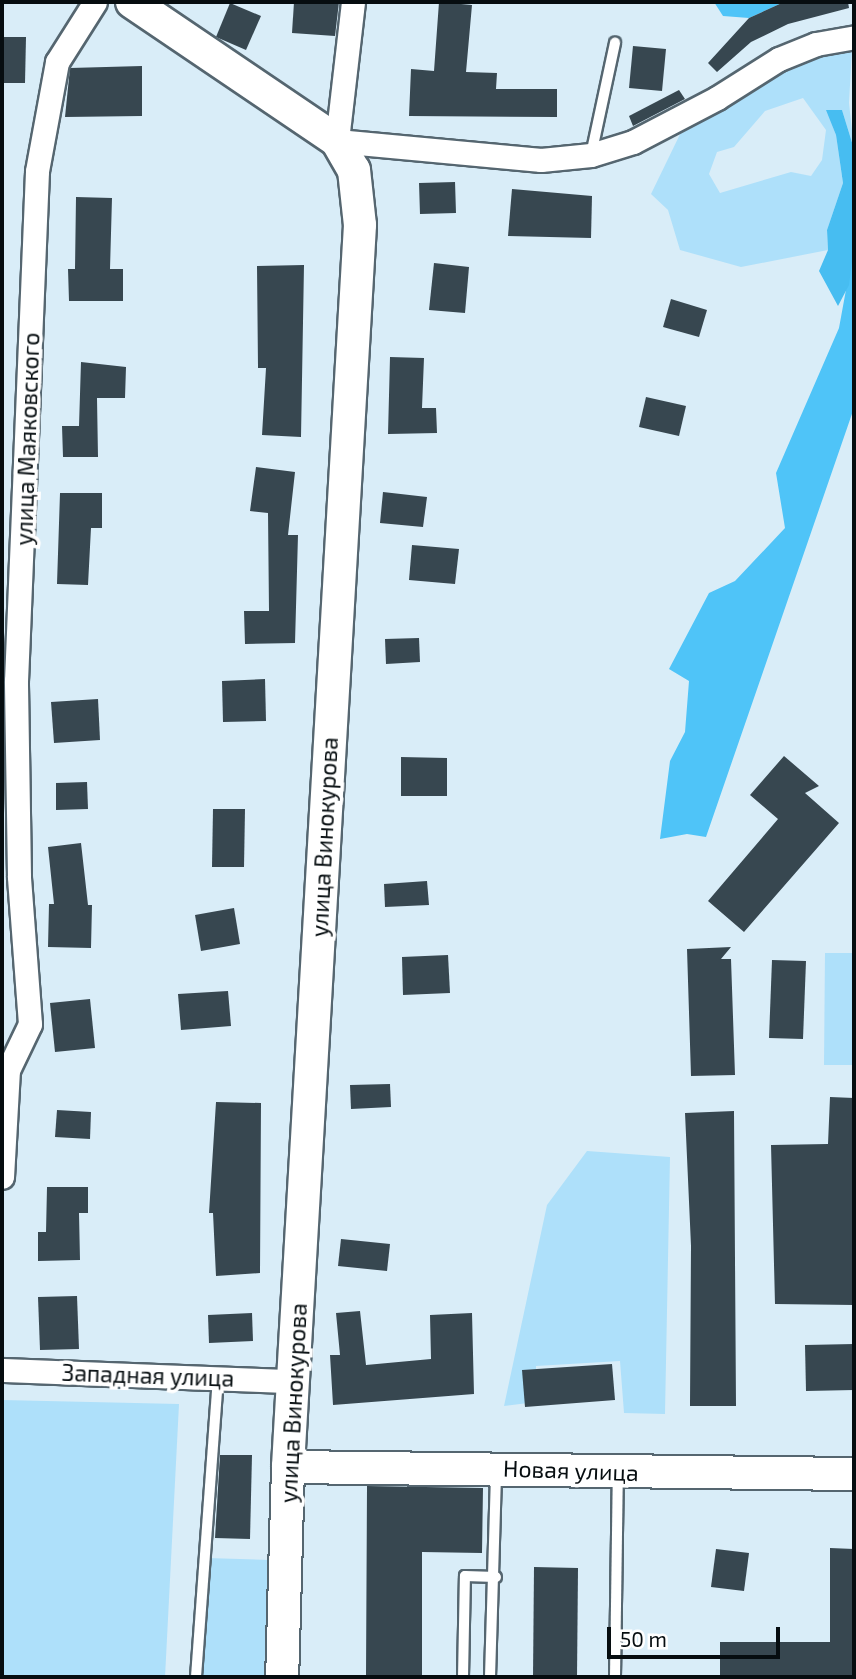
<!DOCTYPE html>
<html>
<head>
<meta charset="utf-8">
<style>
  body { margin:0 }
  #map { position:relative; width:856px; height:1679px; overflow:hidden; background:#d9edf8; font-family:"Exo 2",sans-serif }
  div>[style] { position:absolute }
  .green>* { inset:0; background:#aee0fa }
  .forest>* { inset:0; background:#4fc4f8 }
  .water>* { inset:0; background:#47bdf1 }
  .building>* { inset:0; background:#374750 }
  .roads { filter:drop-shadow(2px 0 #556670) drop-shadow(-2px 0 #556670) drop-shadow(0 2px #556670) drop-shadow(0 -2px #556670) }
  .lane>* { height:10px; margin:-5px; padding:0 5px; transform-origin:5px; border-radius:5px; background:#fff }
  .street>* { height:23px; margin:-11.5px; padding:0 11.5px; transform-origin:11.5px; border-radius:11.5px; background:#fff }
  .secondary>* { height:32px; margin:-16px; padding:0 16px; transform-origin:16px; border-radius:16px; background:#fff }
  span { translate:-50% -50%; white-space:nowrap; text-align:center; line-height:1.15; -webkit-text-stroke:7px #fff; paint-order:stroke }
  .street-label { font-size:23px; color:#060d10 }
  .frame { position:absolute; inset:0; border:4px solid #060d10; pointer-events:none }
  .scale { position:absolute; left:607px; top:1627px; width:173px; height:32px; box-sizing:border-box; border:4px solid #060d10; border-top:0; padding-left:9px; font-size:21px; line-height:24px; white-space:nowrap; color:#060d10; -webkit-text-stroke:5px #fff; paint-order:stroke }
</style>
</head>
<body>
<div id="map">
  <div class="green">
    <i style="clip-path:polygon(evenodd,852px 49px,849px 103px,854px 149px,842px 110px,827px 110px,836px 135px,843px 183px,827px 230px,828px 250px,741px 267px,680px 250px,668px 210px,651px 194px,684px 126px,798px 61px,852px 49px,803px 98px,826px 130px,822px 160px,811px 176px,791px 172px,720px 193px,709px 174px,717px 152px,734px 147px,765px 111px,803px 98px)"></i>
    <i style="clip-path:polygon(825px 953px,854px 953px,854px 1065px,824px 1065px)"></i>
    <i style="clip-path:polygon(587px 1151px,670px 1157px,665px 1414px,624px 1413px,620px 1361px,536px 1366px,536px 1402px,504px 1406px,547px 1205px)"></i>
    <i style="clip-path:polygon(2px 1400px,179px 1404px,165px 1677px,2px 1677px)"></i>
    <i style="clip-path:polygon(207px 1558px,269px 1560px,264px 1677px,202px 1677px)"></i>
  </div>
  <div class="forest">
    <i style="clip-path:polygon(714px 2px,784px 2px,749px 18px,723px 16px)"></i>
    <i style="clip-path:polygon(854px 246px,854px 408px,706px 837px,687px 834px,660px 839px,670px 761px,685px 732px,689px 681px,669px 669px,709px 593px,735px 581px,785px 528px,776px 473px,839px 328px)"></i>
  </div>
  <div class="water">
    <i style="clip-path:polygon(826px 110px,842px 110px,854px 149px,854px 246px,849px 285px,838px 306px,819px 271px,828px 250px,827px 230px,843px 183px,836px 135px)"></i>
  </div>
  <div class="building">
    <i style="clip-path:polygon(294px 2px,339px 2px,335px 36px,292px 33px)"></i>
    <i style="clip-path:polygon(439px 2px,472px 5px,466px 72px,497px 73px,496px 89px,557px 89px,557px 117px,409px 116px,411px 69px,434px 71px)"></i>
    <i style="clip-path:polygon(784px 2px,848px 2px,849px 8px,788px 24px,751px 42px,717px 72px,708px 63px,749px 18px)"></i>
    <i style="clip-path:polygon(230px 3px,261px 16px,246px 50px,216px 37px)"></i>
    <i style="clip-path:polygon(2px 37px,26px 37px,25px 83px,2px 83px)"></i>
    <i style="clip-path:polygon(633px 46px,666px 49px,662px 91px,629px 88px)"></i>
    <i style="clip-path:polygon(142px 66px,142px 116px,65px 117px,70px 68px)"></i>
    <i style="clip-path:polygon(679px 90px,685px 99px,633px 126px,629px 116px)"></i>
    <i style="clip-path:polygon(455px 182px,456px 213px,420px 214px,419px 183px)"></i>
    <i style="clip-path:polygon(512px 189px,592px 196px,591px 238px,508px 236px)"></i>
    <i style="clip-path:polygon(76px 197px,112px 198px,110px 269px,123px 269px,123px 301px,69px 301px,68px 269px,75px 269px)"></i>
    <i style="clip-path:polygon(434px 263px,469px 267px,465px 313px,429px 310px)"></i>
    <i style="clip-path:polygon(304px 265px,301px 437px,262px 435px,266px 368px,258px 368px,257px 266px)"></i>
    <i style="clip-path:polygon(671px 299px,707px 310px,699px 337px,663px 327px)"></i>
    <i style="clip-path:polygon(390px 357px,424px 358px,422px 408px,436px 408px,437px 433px,388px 434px)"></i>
    <i style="clip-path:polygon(81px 362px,126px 367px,125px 398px,97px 398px,98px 457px,63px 457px,62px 426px,79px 426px)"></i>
    <i style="clip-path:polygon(646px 397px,686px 406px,679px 436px,639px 427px)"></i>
    <i style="clip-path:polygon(256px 467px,295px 472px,288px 535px,298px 535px,295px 643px,245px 644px,244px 611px,269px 611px,268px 513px,250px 511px)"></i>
    <i style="clip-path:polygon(383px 492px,427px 497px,423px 527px,380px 523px)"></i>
    <i style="clip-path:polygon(60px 493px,102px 493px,102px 528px,91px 528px,88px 585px,57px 584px)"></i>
    <i style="clip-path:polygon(412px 545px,459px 549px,455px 584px,409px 580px)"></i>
    <i style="clip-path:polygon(419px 638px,420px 662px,386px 664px,385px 639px)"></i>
    <i style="clip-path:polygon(265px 679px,266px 721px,223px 722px,222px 681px)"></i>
    <i style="clip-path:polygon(98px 699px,100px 740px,54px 743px,51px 702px)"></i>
    <i style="clip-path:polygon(784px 756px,819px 786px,805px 793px,839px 823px,744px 932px,708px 901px,778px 819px,750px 795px)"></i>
    <i style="clip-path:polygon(401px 757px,447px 758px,447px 796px,401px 796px)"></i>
    <i style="clip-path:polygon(87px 782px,88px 809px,56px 810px,56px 783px)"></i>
    <i style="clip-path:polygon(213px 809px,245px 809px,244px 867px,212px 867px)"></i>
    <i style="clip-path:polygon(81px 843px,88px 905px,92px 905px,91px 948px,48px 947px,49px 904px,54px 904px,48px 847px)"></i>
    <i style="clip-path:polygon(427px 881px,429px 905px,385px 907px,384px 884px)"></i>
    <i style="clip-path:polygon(234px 908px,240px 944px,201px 951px,195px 915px)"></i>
    <i style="clip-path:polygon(731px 947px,721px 959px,731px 959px,735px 1075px,691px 1076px,687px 949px)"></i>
    <i style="clip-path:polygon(448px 955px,450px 993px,403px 995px,402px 957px)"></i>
    <i style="clip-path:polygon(772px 960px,806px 961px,803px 1039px,769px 1038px)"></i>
    <i style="clip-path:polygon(228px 991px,231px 1026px,181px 1030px,178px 994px)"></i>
    <i style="clip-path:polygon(90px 999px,95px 1048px,55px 1052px,50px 1003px)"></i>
    <i style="clip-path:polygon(390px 1084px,391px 1107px,351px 1109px,350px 1085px)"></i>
    <i style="clip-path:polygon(830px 1097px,854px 1098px,854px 1305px,775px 1304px,771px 1145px,828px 1144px)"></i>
    <i style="clip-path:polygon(216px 1102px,261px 1103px,260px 1273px,216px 1276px,213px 1213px,209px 1213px)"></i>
    <i style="clip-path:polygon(57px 1110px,91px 1112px,90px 1139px,55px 1137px)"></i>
    <i style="clip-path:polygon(734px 1111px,736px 1406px,690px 1406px,691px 1246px,685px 1113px)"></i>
    <i style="clip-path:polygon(47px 1187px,88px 1187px,88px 1213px,79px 1213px,80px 1260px,38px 1261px,38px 1232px,46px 1232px)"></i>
    <i style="clip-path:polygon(341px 1239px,390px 1244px,387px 1271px,338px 1266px)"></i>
    <i style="clip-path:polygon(77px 1296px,79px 1349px,40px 1350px,38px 1297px)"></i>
    <i style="clip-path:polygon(360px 1311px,366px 1365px,431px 1359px,430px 1315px,472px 1313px,474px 1394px,333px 1405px,330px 1355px,340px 1355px,336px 1313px)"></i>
    <i style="clip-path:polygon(252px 1313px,253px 1341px,209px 1343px,208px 1315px)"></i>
    <i style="clip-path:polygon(854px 1344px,854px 1390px,806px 1391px,805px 1345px)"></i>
    <i style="clip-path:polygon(612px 1364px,615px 1400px,525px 1407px,522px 1370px)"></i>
    <i style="clip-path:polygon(220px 1455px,252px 1455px,250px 1539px,215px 1538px)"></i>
    <i style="clip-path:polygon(367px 1486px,483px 1488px,482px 1553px,422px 1552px,422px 1677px,366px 1677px)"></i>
    <i style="clip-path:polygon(830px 1548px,854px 1549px,854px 1677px,720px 1677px,720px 1642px,830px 1642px)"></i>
    <i style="clip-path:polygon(716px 1549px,749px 1553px,744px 1591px,711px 1587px)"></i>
    <i style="clip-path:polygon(534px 1567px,578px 1568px,577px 1677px,533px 1677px)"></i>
  </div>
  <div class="roads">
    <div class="lane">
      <i style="left:591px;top:155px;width:115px;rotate:-77.9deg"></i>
      <i style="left:196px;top:1677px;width:300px;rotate:-85.8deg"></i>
      <i style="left:463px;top:1677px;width:101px;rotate:-88.9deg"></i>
      <i style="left:465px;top:1576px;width:31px;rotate:2deg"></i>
      <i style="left:490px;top:1677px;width:206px;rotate:-88.3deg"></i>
      <i style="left:615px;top:1677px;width:203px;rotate:-89.2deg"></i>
    </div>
    <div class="street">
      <i style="left:353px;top:2px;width:140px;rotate:96.6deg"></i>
      <i style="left:337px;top:141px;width:205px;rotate:5.3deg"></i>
      <i style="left:541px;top:160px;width:50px;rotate:-5.7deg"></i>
      <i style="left:591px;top:155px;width:44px;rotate:-17.2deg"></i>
      <i style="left:633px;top:142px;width:95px;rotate:-27.6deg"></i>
      <i style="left:717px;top:98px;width:73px;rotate:-32.2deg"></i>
      <i style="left:779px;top:59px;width:40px;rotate:-22deg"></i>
      <i style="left:816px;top:44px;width:39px;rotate:-10deg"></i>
      <i style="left:2px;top:1177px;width:107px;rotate:-86.8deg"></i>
      <i style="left:8px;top:1070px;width:51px;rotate:-64.4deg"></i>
      <i style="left:30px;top:1024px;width:148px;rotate:-94.3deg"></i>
      <i style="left:19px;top:876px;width:195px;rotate:-90.9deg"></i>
      <i style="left:16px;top:681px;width:510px;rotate:-87.64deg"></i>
      <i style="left:37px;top:171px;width:111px;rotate:-79.6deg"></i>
      <i style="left:57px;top:62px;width:71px;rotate:-57.7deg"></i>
      <i style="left:2px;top:1370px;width:292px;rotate:2.2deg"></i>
    </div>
    <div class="secondary">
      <i style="left:132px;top:2px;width:248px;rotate:34.1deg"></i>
      <i style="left:337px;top:141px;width:34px;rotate:60deg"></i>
      <i style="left:354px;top:170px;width:55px;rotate:83.8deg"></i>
      <i style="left:360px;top:225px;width:1244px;rotate:93.32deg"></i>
      <i style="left:288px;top:1467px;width:210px;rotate:91.6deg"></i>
      <i style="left:288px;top:1467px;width:566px;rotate:0.71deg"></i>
    </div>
  </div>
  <div class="street-label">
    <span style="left:27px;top:439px;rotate:-88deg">улица Маяковского</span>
    <span style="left:324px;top:837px;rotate:-87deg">улица Винокурова</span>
    <span style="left:148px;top:1375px;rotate:2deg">Западная улица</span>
    <span style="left:293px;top:1403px;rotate:-87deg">улица Винокурова</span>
    <span style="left:571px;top:1470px;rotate:2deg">Новая улица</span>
  </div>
  <div class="frame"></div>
  <div class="scale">50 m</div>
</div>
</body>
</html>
